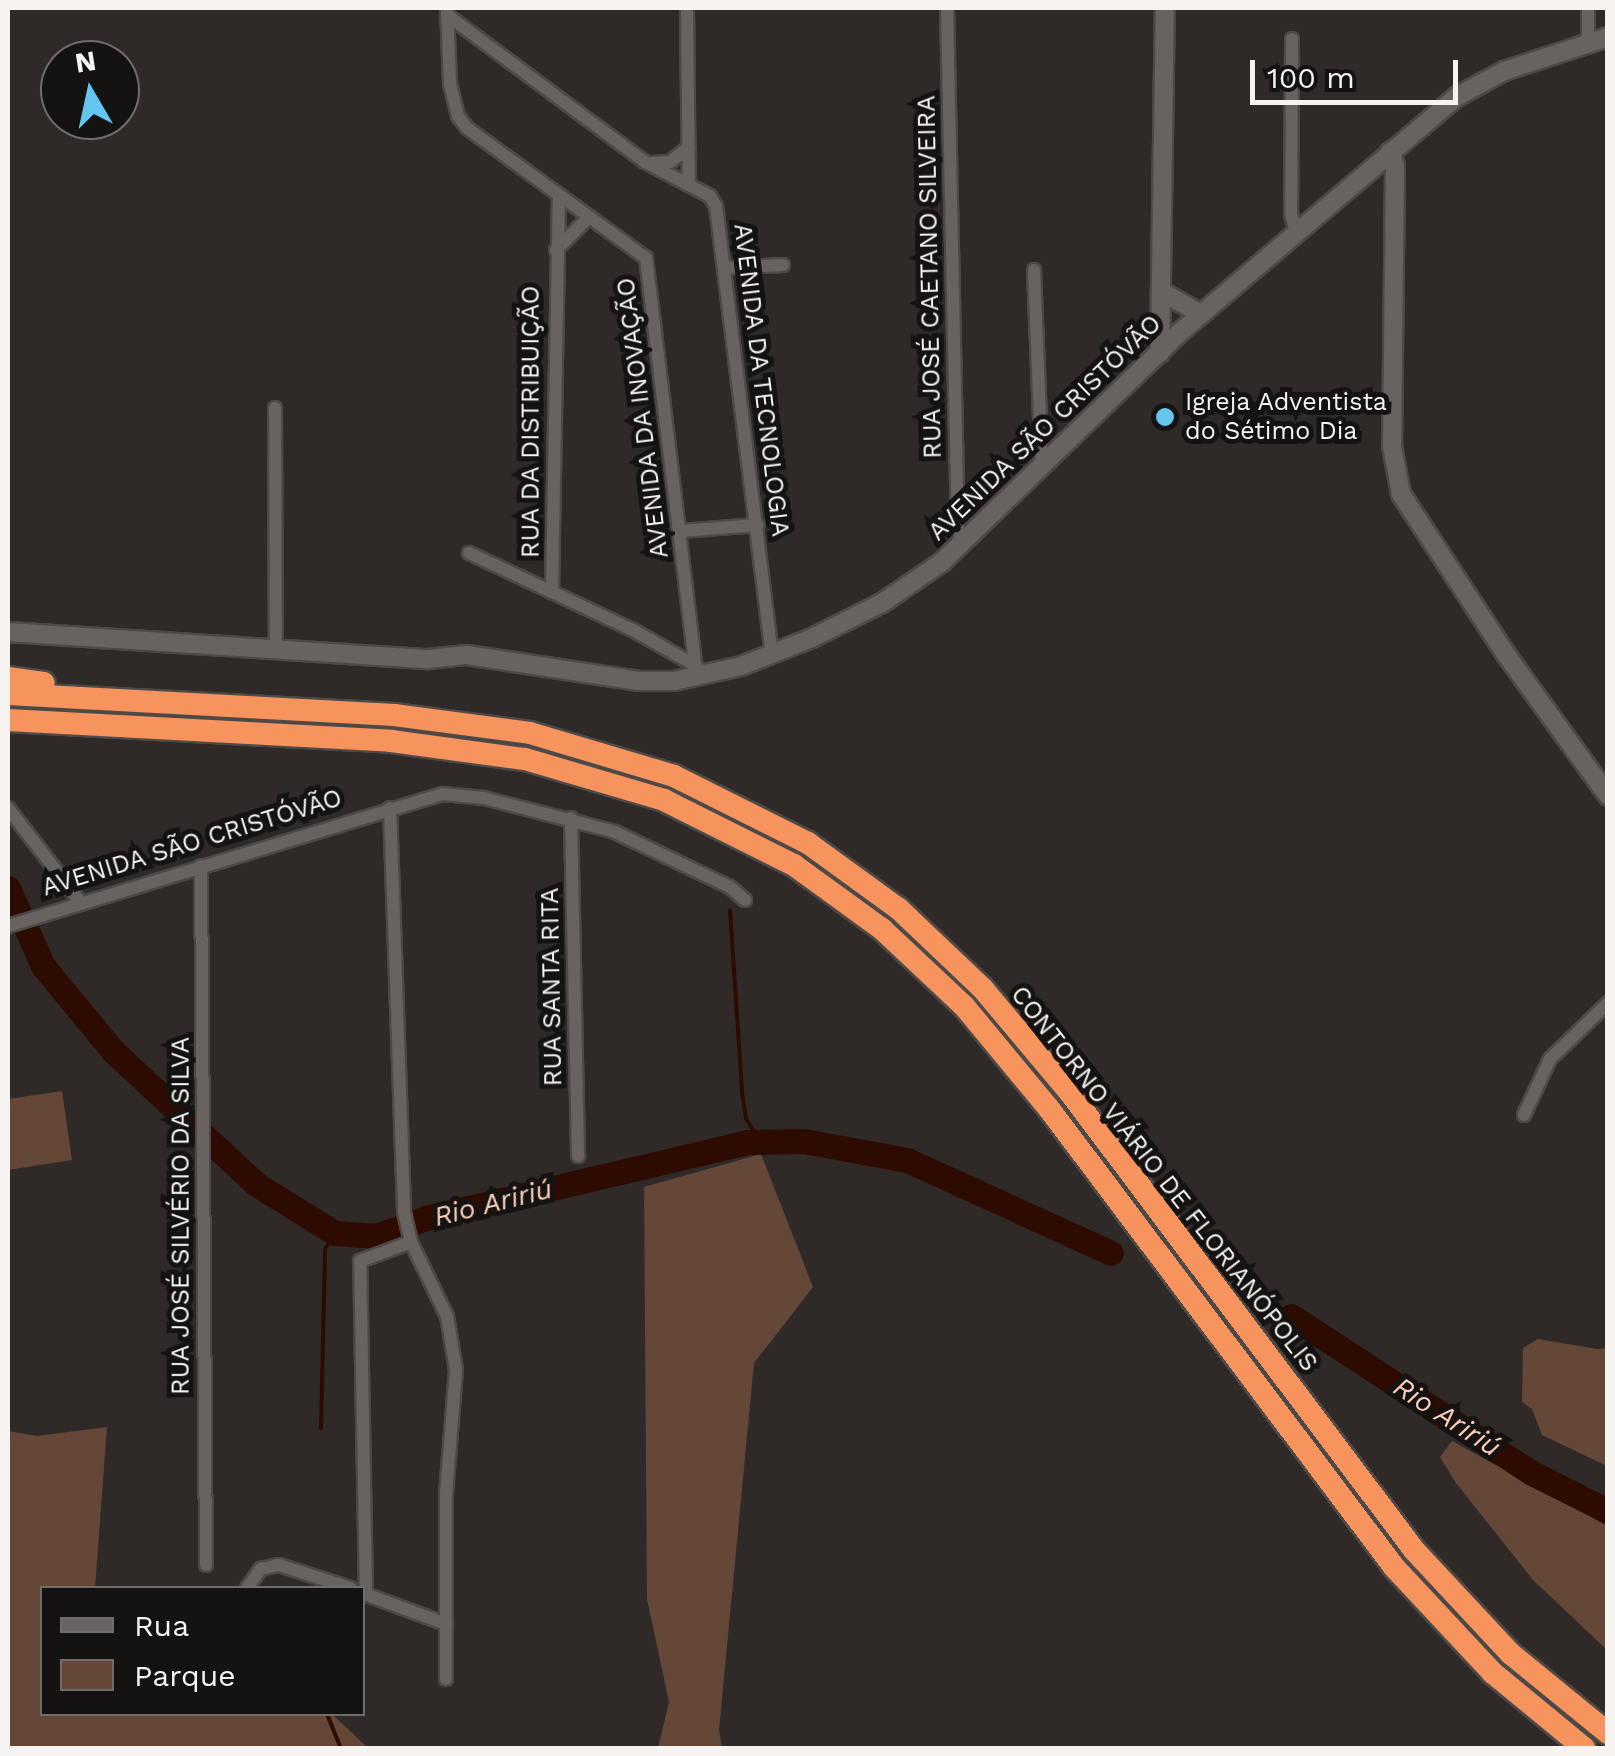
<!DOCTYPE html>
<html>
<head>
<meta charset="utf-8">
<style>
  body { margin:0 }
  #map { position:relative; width:1615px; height:1756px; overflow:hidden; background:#2f2a28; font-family:"Work Sans",sans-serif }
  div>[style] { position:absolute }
  .green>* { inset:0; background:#654737 }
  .stream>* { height:4px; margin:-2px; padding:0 2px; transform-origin:2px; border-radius:2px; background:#2d0b00 }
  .river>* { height:25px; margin:-12.5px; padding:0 12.5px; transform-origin:12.5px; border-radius:12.5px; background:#2d0b00 }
  .roads { filter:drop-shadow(2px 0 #4d4947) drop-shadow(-2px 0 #4d4947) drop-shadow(0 2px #4d4947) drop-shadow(0 -2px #4d4947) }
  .street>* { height:12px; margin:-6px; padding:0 6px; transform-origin:6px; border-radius:6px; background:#686360 }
  .secondary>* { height:18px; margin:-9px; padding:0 9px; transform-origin:9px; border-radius:9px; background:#686360 }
  .highway>* { height:22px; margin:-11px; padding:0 11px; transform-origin:11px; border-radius:11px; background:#f7945d }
  .dots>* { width:28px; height:28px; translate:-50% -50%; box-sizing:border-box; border:5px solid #151312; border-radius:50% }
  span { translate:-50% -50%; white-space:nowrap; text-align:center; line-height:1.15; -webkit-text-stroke:10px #151312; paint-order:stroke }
  .street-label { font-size:25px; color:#f6f3f1 }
  .poi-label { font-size:25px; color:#f6f3f1 }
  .left { translate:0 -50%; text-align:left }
  .water-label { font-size:28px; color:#f8ceb8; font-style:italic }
  .frame { position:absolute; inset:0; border:10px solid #f6f3f1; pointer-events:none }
  .legend { position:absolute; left:40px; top:1586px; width:325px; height:130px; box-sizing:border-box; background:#151312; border:2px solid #6f6d6b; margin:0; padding:12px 18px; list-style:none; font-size:30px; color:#f6f3f1 }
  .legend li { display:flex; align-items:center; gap:20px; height:50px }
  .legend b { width:50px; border:2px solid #6f6d6b }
  .north { position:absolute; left:40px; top:40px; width:100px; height:100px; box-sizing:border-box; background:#151312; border:2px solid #6f6d6b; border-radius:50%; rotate:351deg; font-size:28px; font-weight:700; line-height:40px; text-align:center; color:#f6f3f1 }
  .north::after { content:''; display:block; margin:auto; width:35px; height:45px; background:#65c5ee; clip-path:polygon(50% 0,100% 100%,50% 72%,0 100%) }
  .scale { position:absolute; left:1250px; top:60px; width:208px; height:45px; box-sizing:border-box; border:5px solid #f6f3f1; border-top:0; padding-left:12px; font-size:30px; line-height:35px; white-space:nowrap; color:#f6f3f1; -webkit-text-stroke:8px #151312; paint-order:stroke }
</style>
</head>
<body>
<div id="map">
  <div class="green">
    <i style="clip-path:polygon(62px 1091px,72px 1160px,8px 1170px,8px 1099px)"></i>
    <i style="clip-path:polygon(761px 1154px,813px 1287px,754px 1363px,719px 1730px,722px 1748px,658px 1748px,669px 1702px,647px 1599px,644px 1187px)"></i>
    <i style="clip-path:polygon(1538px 1339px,1597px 1349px,1607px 1348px,1607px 1340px,1607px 1466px,1542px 1435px,1532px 1409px,1522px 1402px,1523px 1348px)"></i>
    <i style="clip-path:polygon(107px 1427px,95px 1588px,42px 1588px,42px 1714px,332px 1714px,368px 1748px,8px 1748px,8px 1431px,37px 1436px)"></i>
    <i style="clip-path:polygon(1452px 1441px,1607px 1526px,1607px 1650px,1533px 1580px,1456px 1483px,1440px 1457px)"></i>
  </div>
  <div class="stream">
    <i style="left:730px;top:910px;width:183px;rotate:86.2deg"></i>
    <i style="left:742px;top:1093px;width:26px;rotate:81deg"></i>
    <i style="left:746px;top:1119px;width:27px;rotate:57deg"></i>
    <i style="left:321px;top:1428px;width:179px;rotate:-88.7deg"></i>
    <i style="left:325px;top:1249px;width:19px;rotate:-58deg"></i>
    <i style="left:327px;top:1714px;width:37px;rotate:68deg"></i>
  </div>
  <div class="river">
    <i style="left:8px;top:888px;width:85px;rotate:65.8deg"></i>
    <i style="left:43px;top:966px;width:112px;rotate:50.5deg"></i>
    <i style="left:114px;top:1052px;width:194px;rotate:42.9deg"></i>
    <i style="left:256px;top:1184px;width:93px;rotate:31.8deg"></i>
    <i style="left:335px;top:1233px;width:41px;rotate:4.2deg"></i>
    <i style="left:376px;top:1236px;width:53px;rotate:-19.8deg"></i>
    <i style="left:426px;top:1218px;width:330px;rotate:-13.3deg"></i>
    <i style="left:747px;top:1142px;width:57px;rotate:-1deg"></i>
    <i style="left:804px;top:1141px;width:105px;rotate:10.5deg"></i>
    <i style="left:907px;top:1160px;width:224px;rotate:24.5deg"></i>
    <i style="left:1291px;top:1316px;width:288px;rotate:33.1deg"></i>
    <i style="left:1532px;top:1473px;width:85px;rotate:26.6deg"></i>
  </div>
  <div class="roads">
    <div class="street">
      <i style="left:447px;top:8px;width:76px;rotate:87.7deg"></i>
      <i style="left:450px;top:84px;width:33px;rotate:76deg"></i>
      <i style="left:458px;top:116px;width:15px;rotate:53deg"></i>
      <i style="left:467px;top:128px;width:221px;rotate:36deg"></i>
      <i style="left:646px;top:258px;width:422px;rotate:83.1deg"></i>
      <i style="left:687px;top:8px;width:177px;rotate:89.4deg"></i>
      <i style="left:689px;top:185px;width:24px;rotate:28deg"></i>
      <i style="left:710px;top:196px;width:12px;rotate:59deg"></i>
      <i style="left:716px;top:206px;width:450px;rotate:82.9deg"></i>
      <i style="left:947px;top:8px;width:523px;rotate:88.8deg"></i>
      <i style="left:958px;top:531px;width:14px;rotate:54deg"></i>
      <i style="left:1588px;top:8px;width:36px;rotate:90deg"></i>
      <i style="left:447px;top:15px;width:247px;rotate:36.6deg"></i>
      <i style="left:645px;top:162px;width:50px;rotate:27.6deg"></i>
      <i style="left:1292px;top:39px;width:175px;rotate:90.3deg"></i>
      <i style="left:1291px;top:214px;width:19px;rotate:74deg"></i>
      <i style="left:652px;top:163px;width:18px;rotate:-3deg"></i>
      <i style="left:670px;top:162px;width:24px;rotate:-38deg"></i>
      <i style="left:556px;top:250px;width:47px;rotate:-45deg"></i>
      <i style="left:724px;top:268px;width:59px;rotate:-2.9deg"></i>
      <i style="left:1034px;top:270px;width:196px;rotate:87.7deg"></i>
      <i style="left:275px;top:408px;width:239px;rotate:89.8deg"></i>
      <i style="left:680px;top:531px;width:78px;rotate:-4.4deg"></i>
      <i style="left:469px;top:553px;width:181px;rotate:25.2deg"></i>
      <i style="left:633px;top:630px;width:73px;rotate:29.7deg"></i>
      <i style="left:552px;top:592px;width:396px;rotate:-89deg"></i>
      <i style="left:8px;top:808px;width:120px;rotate:52.5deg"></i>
      <i style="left:390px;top:808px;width:404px;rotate:88deg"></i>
      <i style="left:404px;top:1212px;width:31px;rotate:77deg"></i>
      <i style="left:411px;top:1242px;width:82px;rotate:64.1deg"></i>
      <i style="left:447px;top:1316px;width:55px;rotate:80.5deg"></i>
      <i style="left:456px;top:1370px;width:125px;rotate:94.6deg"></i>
      <i style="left:446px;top:1495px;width:184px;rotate:90deg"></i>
      <i style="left:571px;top:818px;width:338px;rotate:88.8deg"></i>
      <i style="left:201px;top:866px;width:699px;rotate:89.59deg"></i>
      <i style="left:8px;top:926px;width:455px;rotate:-16.9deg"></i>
      <i style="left:443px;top:794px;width:41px;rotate:5.6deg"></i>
      <i style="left:484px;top:798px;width:135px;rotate:14.5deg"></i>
      <i style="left:615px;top:832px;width:127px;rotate:25.6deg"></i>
      <i style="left:730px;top:887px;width:20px;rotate:41deg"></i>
      <i style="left:1524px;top:1115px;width:62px;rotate:-65.1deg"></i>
      <i style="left:1550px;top:1059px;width:81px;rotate:-44deg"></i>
      <i style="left:247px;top:1588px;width:24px;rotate:-54deg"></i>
      <i style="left:261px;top:1569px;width:18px;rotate:-13deg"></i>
      <i style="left:279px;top:1565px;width:75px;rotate:17.9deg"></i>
      <i style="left:362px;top:1593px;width:90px;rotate:20.3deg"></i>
      <i style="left:366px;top:1594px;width:333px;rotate:-91deg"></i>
      <i style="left:360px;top:1261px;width:54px;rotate:-20.4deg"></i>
    </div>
    <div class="secondary">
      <i style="left:1390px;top:152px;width:15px;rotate:70deg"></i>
      <i style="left:1395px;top:166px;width:280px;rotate:90.6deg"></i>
      <i style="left:1392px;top:446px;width:49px;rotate:79.4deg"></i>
      <i style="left:1401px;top:494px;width:190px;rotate:56.8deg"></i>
      <i style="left:1505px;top:653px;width:176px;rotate:54.2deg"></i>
      <i style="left:1162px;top:292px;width:45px;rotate:29.4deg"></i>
      <i style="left:1160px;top:353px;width:345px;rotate:-89.2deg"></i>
      <i style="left:8px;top:632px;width:421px;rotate:3.7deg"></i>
      <i style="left:428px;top:659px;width:39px;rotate:-6deg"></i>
      <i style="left:467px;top:655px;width:174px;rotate:8.6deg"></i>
      <i style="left:639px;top:681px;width:35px"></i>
      <i style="left:674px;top:681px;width:69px;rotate:-12.6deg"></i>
      <i style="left:741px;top:666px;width:76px;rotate:-21.5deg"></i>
      <i style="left:812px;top:638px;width:78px;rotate:-26.6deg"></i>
      <i style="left:882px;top:603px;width:73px;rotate:-34.3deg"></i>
      <i style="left:942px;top:562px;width:330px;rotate:-44deg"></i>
      <i style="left:1179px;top:333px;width:364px;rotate:-40.4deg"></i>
      <i style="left:1456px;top:97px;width:55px;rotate:-28.4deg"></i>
      <i style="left:1504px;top:71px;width:109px;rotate:-18.1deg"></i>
    </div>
    <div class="highway">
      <i style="left:8px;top:678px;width:36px;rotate:8deg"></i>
      <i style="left:8px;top:694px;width:387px;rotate:3.1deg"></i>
      <i style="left:394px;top:715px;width:137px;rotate:7.5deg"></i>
      <i style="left:530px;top:733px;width:150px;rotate:16.6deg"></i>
      <i style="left:674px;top:776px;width:150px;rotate:26.6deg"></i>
      <i style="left:808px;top:843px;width:112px;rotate:36deg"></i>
      <i style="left:899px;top:909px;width:116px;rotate:43.6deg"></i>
      <i style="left:983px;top:989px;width:137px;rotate:50deg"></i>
      <i style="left:1071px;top:1094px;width:571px;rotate:53.05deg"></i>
      <i style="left:1414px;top:1550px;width:142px;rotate:47deg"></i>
      <i style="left:1511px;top:1654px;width:125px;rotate:39.2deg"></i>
      <i style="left:8px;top:720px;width:384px;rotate:3.1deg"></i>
      <i style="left:391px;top:741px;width:135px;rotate:7.7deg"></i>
      <i style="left:525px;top:759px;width:145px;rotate:16.4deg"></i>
      <i style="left:664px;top:800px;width:145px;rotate:26.6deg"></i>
      <i style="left:794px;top:865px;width:109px;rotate:36deg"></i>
      <i style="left:882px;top:929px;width:112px;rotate:43.2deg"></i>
      <i style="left:964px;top:1006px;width:135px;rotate:50.4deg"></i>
      <i style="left:1050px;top:1110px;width:572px;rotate:53.03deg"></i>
      <i style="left:1394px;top:1567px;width:145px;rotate:47deg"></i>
      <i style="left:1493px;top:1673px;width:118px;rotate:39.5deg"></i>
    </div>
  </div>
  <div class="dots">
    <i style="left:1165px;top:417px;background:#65c5ee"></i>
  </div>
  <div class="street-label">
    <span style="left:930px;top:277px;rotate:-91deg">RUA JOSÉ CAETANO SILVEIRA</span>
    <span style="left:761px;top:380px;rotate:83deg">AVENIDA DA TECNOLOGIA</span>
    <span style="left:643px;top:418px;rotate:-97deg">AVENIDA DA INOVAÇÃO</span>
    <span style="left:531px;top:422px;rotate:-90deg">RUA DA DISTRIBUIÇÃO</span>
    <span style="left:1045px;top:428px;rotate:-44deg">AVENIDA SÃO CRISTÓVÃO</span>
    <span style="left:192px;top:843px;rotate:-17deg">AVENIDA SÃO CRISTÓVÃO</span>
    <span style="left:552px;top:987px;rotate:-91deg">RUA SANTA RITA</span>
    <span style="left:1164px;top:1179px;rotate:52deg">CONTORNO VIÁRIO DE FLORIANÓPOLIS</span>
    <span style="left:181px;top:1216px;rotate:-90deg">RUA JOSÉ SILVÉRIO DA SILVA</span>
  </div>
  <div class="poi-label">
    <span class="left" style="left:1185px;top:417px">Igreja Adventista<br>do Sétimo Dia</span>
  </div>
  <div class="water-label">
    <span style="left:493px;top:1203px;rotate:-14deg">Rio Aririú</span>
    <span style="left:1447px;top:1417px;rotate:33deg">Rio Aririú</span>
  </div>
  <div class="frame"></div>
  <ul class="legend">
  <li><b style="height:12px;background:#686360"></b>Rua</li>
  <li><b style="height:28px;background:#654737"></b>Parque</li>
  </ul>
  <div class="north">N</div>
  <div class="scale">100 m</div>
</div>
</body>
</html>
